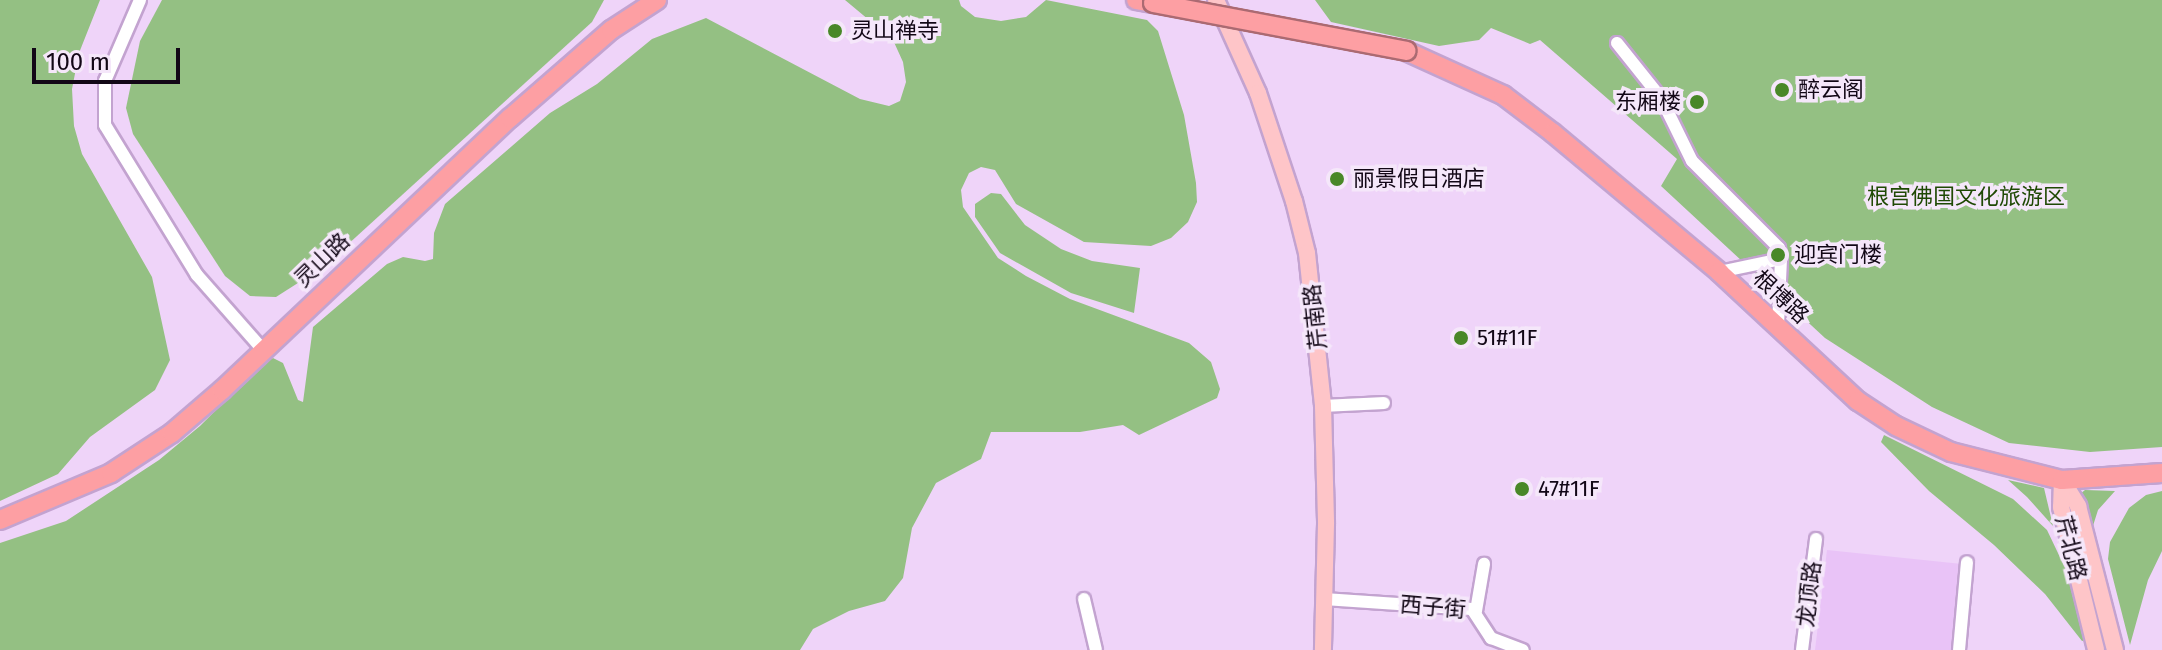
<!DOCTYPE html>
<html>
<head>
<meta charset="utf-8">
<style>
  body { margin:0 }
  #map { position:relative; width:2162px; height:650px; overflow:hidden; background:#efd4f9; font-family:"Fira Sans","Noto Sans SC",sans-serif }
  div>[style] { position:absolute }
  .built>* { inset:0; background:#e9c3f7 }
  .green>* { inset:0; background:#94c083 }
  .roads { filter:drop-shadow(2px 0 #c3a3d0) drop-shadow(-2px 0 #c3a3d0) drop-shadow(0 2px #c3a3d0) drop-shadow(0 -2px #c3a3d0) }
  .minor>* { height:12px; margin:-6px; padding:0 6px; transform-origin:6px; border-radius:6px; background:#fff }
  .major>* { height:16px; margin:-8px; padding:0 8px; transform-origin:8px; border-radius:8px; background:#fec5c8 }
  .highway>* { height:18px; margin:-9px; padding:0 9px; transform-origin:9px; border-radius:9px; background:#fd9fa3 }
  .bridges { filter:drop-shadow(2px 0 #ab6a72) drop-shadow(-2px 0 #ab6a72) drop-shadow(0 2px #ab6a72) drop-shadow(0 -2px #ab6a72) }
  .highway-bridge>* { height:18px; margin:-9px; padding:0 9px; transform-origin:9px; border-radius:9px; background:#fd9fa3 }
  .dots>* { width:22px; height:22px; translate:-50% -50%; box-sizing:border-box; border:4px solid #f5e7fa; border-radius:50% }
  span { translate:-50% -50%; white-space:nowrap; text-align:center; line-height:1.15; -webkit-text-stroke:7px #f5e7fa; paint-order:stroke }
  .poi-label { font-size:22px; color:#120716 }
  .left { translate:0 -50%; text-align:left }
  .right { translate:-100% -50%; text-align:right }
  .park-label { font-size:22px; color:#1f4904 }
  .street-label { font-size:22px; color:#120716 }
  .scale { position:absolute; left:32px; top:48px; width:148px; height:36px; box-sizing:border-box; border:4px solid #120716; border-top:0; padding-left:10px; font-size:24px; line-height:28px; white-space:nowrap; color:#120716; -webkit-text-stroke:6px #f5e7fa; paint-order:stroke }
</style>
</head>
<body>
<div id="map">
  <div class="built">
    <i style="clip-path:polygon(1827px 550px,1962px 564px,1953px 650px,1815px 650px)"></i>
  </div>
  <div class="green">
    <i style="clip-path:polygon(0 0,100px 0,79px 53px,72px 89px,74px 126px,82px 154px,152px 277px,170px 360px,155px 390px,90px 437px,58px 474px,0 501px)"></i>
    <i style="clip-path:polygon(162px 0,604px 0,592px 22px,323px 267px,276px 297px,250px 296px,225px 276px,133px 134px,126px 108px,140px 41px)"></i>
    <i style="clip-path:polygon(845px 0,959px 0,961px 6px,975px 17px,1001px 21px,1026px 17px,1046px 0,1147px 20px,1158px 31px,1184px 115px,1196px 183px,1197px 202px,1188px 222px,1171px 238px,1151px 246px,1084px 242px,1016px 204px,995px 170px,981px 167px,969px 173px,961px 190px,963px 207px,998px 258px,1026px 276px,1070px 299px,1189px 343px,1211px 362px,1220px 389px,1217px 398px,1139px 435px,1123px 425px,1080px 432px,991px 432px,981px 459px,936px 483px,912px 528px,903px 578px,885px 601px,849px 611px,813px 629px,800px 650px,0 650px,0 543px,66px 521px,159px 460px,200px 426px,262px 364px,273px 358px,283px 363px,298px 400px,303px 402px,313px 327px,387px 264px,403px 257px,425px 261px,433px 259px,434px 233px,445px 204px,550px 113px,597px 84px,652px 39px,706px 18px,860px 99px,889px 106px,900px 101px,906px 82px,903px 62px,893px 40px)"></i>
    <i style="clip-path:polygon(1315px 0,2162px 0,2162px 447px,2090px 452px,2009px 443px,1932px 407px,1825px 338px,1661px 186px,1677px 159px,1540px 40px,1530px 44px,1491px 28px,1479px 40px,1439px 46px,1331px 22px)"></i>
    <i style="clip-path:polygon(991px 193px,1001px 194px,1025px 225px,1061px 249px,1092px 261px,1140px 268px,1134px 313px,1071px 293px,1000px 253px,975px 217px,975px 204px)"></i>
    <i style="clip-path:polygon(1884px 435px,2013px 499px,2047px 530px,2067px 572px,2086px 640px,2082px 641px,2045px 594px,1994px 545px,1929px 491px,1881px 442px)"></i>
    <i style="clip-path:polygon(2008px 480px,2044px 488px,2053px 526px,2027px 497px)"></i>
    <i style="clip-path:polygon(2085px 490px,2115px 491px,2098px 510px,2092px 529px,2086px 528px,2080px 494px)"></i>
    <i style="clip-path:polygon(2162px 491px,2162px 551px,2148px 580px,2130px 645px,2108px 559px,2110px 542px,2129px 508px,2146px 495px)"></i>
  </div>
  <div class="roads">
    <div class="minor">
      <i style="left:140px;top:0;width:88px;rotate:113.4deg"></i>
      <i style="left:105px;top:81px;width:44px;rotate:90deg"></i>
      <i style="left:105px;top:125px;width:176px;rotate:58.5deg"></i>
      <i style="left:197px;top:275px;width:101px;rotate:48.6deg"></i>
      <i style="left:1617px;top:43px;width:70px;rotate:51.3deg"></i>
      <i style="left:1661px;top:98px;width:70px;rotate:63.8deg"></i>
      <i style="left:1692px;top:161px;width:123px;rotate:45deg"></i>
      <i style="left:1779px;top:248px;width:11px;rotate:80deg"></i>
      <i style="left:1719px;top:272px;width:63px;rotate:-11.8deg"></i>
      <i style="left:1781px;top:259px;width:67px;rotate:92.6deg"></i>
      <i style="left:1323px;top:406px;width:61px;rotate:-2.8deg"></i>
      <i style="left:1084px;top:599px;width:52px;rotate:76.8deg"></i>
      <i style="left:1324px;top:599px;width:148px;rotate:3.9deg"></i>
      <i style="left:1472px;top:609px;width:35px;rotate:57deg"></i>
      <i style="left:1491px;top:638px;width:34px;rotate:21deg"></i>
      <i style="left:1476px;top:611px;width:48px;rotate:-80.3deg"></i>
      <i style="left:1802px;top:650px;width:112px;rotate:-82.8deg"></i>
      <i style="left:1959px;top:650px;width:88px;rotate:-84.8deg"></i>
    </div>
    <div class="major">
      <i style="left:1216px;top:0;width:102px;rotate:65.7deg"></i>
      <i style="left:1258px;top:93px;width:114px;rotate:71.6deg"></i>
      <i style="left:1294px;top:201px;width:54px;rotate:76deg"></i>
      <i style="left:1307px;top:253px;width:154px;rotate:84deg"></i>
      <i style="left:1323px;top:406px;width:118px;rotate:88.5deg"></i>
      <i style="left:1326px;top:524px;width:126px;rotate:91.4deg"></i>
      <i style="left:2062px;top:480px;width:31px;rotate:58deg"></i>
      <i style="left:2078px;top:506px;width:149px;rotate:75.6deg"></i>
      <i style="left:2062px;top:480px;width:27px;rotate:92deg"></i>
      <i style="left:2061px;top:507px;width:147px;rotate:76.2deg"></i>
    </div>
    <div class="highway">
      <i style="left:1136px;top:0;width:17px;rotate:10deg"></i>
      <i style="left:1406px;top:51px;width:107px;rotate:24.4deg"></i>
      <i style="left:1503px;top:95px;width:63px;rotate:37.2deg"></i>
      <i style="left:1553px;top:133px;width:217px;rotate:39.9deg"></i>
      <i style="left:1719px;top:272px;width:190px;rotate:42.9deg"></i>
      <i style="left:1858px;top:401px;width:45px;rotate:33.3deg"></i>
      <i style="left:1896px;top:426px;width:61px;rotate:25.3deg"></i>
      <i style="left:1951px;top:452px;width:114px;rotate:14.2deg"></i>
      <i style="left:2062px;top:480px;width:100px;rotate:-4deg"></i>
      <i style="left:0;top:520px;width:121px;rotate:-22.9deg"></i>
      <i style="left:111px;top:473px;width:73px;rotate:-33.3deg"></i>
      <i style="left:172px;top:433px;width:66px;rotate:-40.7deg"></i>
      <i style="left:222px;top:390px;width:396px;rotate:-43.4deg"></i>
      <i style="left:510px;top:118px;width:134px;rotate:-41.1deg"></i>
      <i style="left:611px;top:30px;width:55px;rotate:-33.1deg"></i>
    </div>
  </div>
  <div class="bridges">
    <div class="highway-bridge">
      <i style="left:1153px;top:3px;width:258px;rotate:10.7deg"></i>
    </div>
  </div>
  <div class="dots">
    <i style="left:835px;top:31px;background:#498828"></i>
    <i style="left:1782px;top:90px;background:#498828"></i>
    <i style="left:1697px;top:102px;background:#498828"></i>
    <i style="left:1337px;top:179px;background:#498828"></i>
    <i style="left:1778px;top:255px;background:#498828"></i>
    <i style="left:1461px;top:338px;background:#498828"></i>
    <i style="left:1522px;top:489px;background:#498828"></i>
  </div>
  <div class="poi-label">
    <span class="left" style="left:851px;top:31px">灵山禅寺</span>
    <span class="left" style="left:1798px;top:90px">醉云阁</span>
    <span class="right" style="left:1681px;top:102px">东厢楼</span>
    <span class="left" style="left:1353px;top:179px">丽景假日酒店</span>
    <span class="left" style="left:1794px;top:255px">迎宾门楼</span>
    <span class="left" style="left:1477px;top:338px">51#11F</span>
    <span class="left" style="left:1538px;top:489px">47#11F</span>
  </div>
  <div class="park-label">
    <span style="left:1966px;top:197px">根宫佛国文化旅游区</span>
  </div>
  <div class="street-label">
    <span style="left:322px;top:260px;rotate:-44deg">灵山路</span>
    <span style="left:1781px;top:297px;rotate:43deg">根博路</span>
    <span style="left:1315px;top:317px;rotate:-96deg">芹南路</span>
    <span style="left:2071px;top:548px;rotate:76deg">芹北路</span>
    <span style="left:1809px;top:594px;rotate:-83deg">龙顶路</span>
    <span style="left:1433px;top:607px;rotate:5deg">西子街</span>
  </div>
  <div class="scale">100 m</div>
</div>
</body>
</html>
